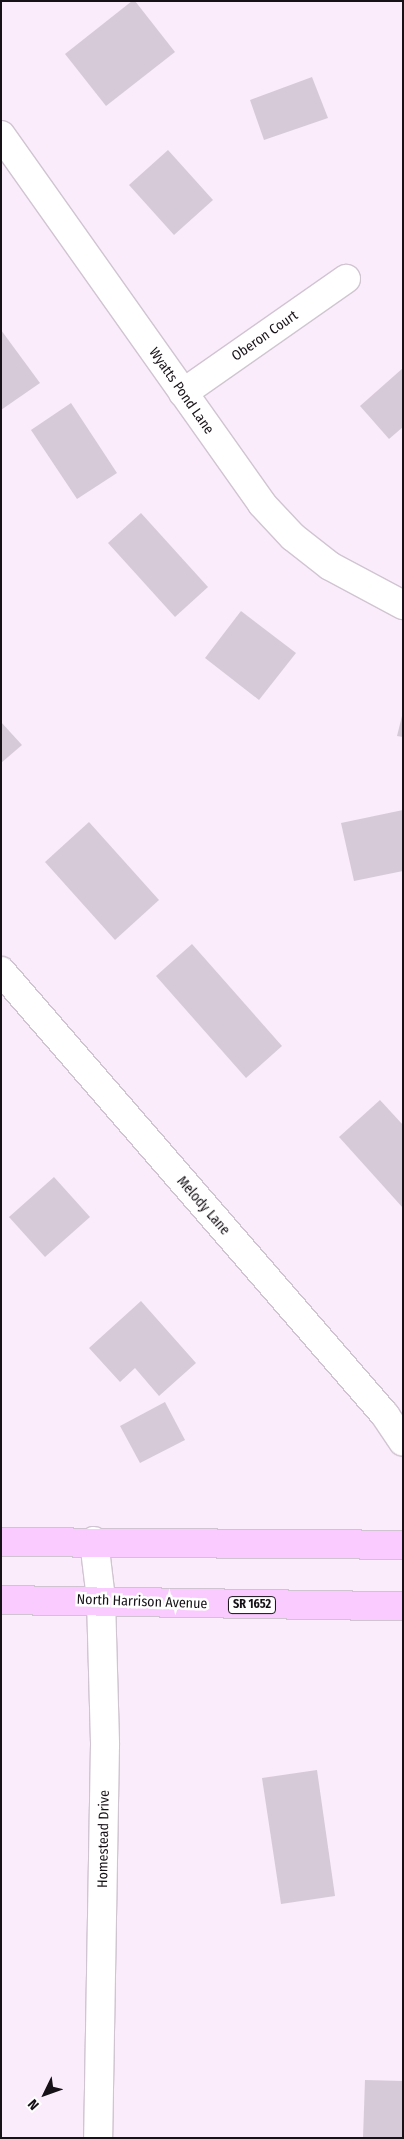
<!DOCTYPE html>
<html>
<head>
<meta charset="utf-8">
<style>
  body { margin:0 }
  #map { position:relative; width:404px; height:2139px; overflow:hidden; background:#faecfb; font-family:"Fira Sans Condensed",sans-serif }
  div>[style] { position:absolute }
  .building>* { inset:0; background:#d7cad8 }
  .roads { filter:drop-shadow(1px 0 #d1c4d2) drop-shadow(-1px 0 #d1c4d2) drop-shadow(0 1px #d1c4d2) drop-shadow(0 -1px #d1c4d2) }
  .street>* { height:28px; margin:-14px; padding:0 14px; transform-origin:14px; border-radius:14px; background:#fff }
  .primary>* { height:28px; margin:-14px; padding:0 14px; transform-origin:14px; border-radius:14px; background:#facbfe }
  span { translate:-50% -50%; white-space:nowrap; text-align:center; line-height:1.15; -webkit-text-stroke:5px #fff; paint-order:stroke }
  .shield-label span { padding:1px 4px; background:#fff; border:1px solid; border-radius:4px; -webkit-text-stroke-width:0 }
  .shield-label { font-size:12px; color:#161116; font-weight:700 }
  .street-label { font-size:14px; color:#161116 }
  .frame { position:absolute; inset:0; border:2px solid #161116; pointer-events:none }
  .north { position:absolute; left:20px; top:2069px; width:50px; height:50px; -webkit-text-stroke:4px #fff; paint-order:stroke; rotate:228deg; font-size:14px; font-weight:700; line-height:20px; text-align:center; color:#161116 }
  .north::after { content:''; display:block; margin:auto; width:18px; height:22px; background:#161116; clip-path:polygon(50% 0,100% 100%,50% 72%,0 100%) }
</style>
</head>
<body>
<div id="map">
  <div class="building">
    <i style="clip-path:polygon(132px 1px,135px 1px,175px 52px,106px 106px,65px 54px)"></i>
    <i style="clip-path:polygon(312px 77px,328px 118px,264px 140px,250px 100px)"></i>
    <i style="clip-path:polygon(168px 150px,213px 200px,174px 235px,129px 185px)"></i>
    <i style="clip-path:polygon(1px 330px,40px 383px,1px 410px)"></i>
    <i style="clip-path:polygon(403px 368px,403px 427px,389px 439px,360px 406px)"></i>
    <i style="clip-path:polygon(71px 403px,117px 473px,77px 499px,31px 430px)"></i>
    <i style="clip-path:polygon(141px 513px,208px 587px,175px 617px,108px 543px)"></i>
    <i style="clip-path:polygon(241px 611px,296px 653px,259px 700px,205px 658px)"></i>
    <i style="clip-path:polygon(402px 716px,403px 716px,403px 737px,397px 736px)"></i>
    <i style="clip-path:polygon(1px 722px,22px 745px,1px 763px)"></i>
    <i style="clip-path:polygon(403px 810px,403px 871px,354px 881px,341px 823px)"></i>
    <i style="clip-path:polygon(89px 822px,159px 900px,115px 940px,45px 862px)"></i>
    <i style="clip-path:polygon(192px 944px,282px 1046px,246px 1078px,156px 976px)"></i>
    <i style="clip-path:polygon(380px 1100px,403px 1125px,403px 1208px,339px 1137px)"></i>
    <i style="clip-path:polygon(54px 1177px,90px 1217px,45px 1257px,9px 1217px)"></i>
    <i style="clip-path:polygon(141px 1301px,196px 1363px,159px 1396px,135px 1368px,120px 1382px,89px 1348px)"></i>
    <i style="clip-path:polygon(165px 1402px,185px 1440px,140px 1463px,120px 1426px)"></i>
    <i style="clip-path:polygon(317px 1770px,335px 1896px,281px 1904px,262px 1778px)"></i>
    <i style="clip-path:polygon(365px 2080px,403px 2081px,403px 2138px,363px 2138px)"></i>
  </div>
  <div class="roads">
    <div class="street">
      <i style="left:1px;top:135px;width:452px;rotate:54.7deg"></i>
      <i style="left:262px;top:504px;width:45px;rotate:46.8deg"></i>
      <i style="left:293px;top:537px;width:47px;rotate:38.1deg"></i>
      <i style="left:330px;top:566px;width:83px;rotate:28.1deg"></i>
      <i style="left:183px;top:393px;width:199px;rotate:-35deg"></i>
      <i style="left:1px;top:971px;width:587px;rotate:49.14deg"></i>
      <i style="left:385px;top:1415px;width:32px;rotate:56deg"></i>
      <i style="left:94px;top:1541px;width:58px;rotate:83.1deg"></i>
      <i style="left:101px;top:1599px;width:146px;rotate:88.4deg"></i>
      <i style="left:105px;top:1745px;width:393px;rotate:91deg"></i>
    </div>
    <div class="primary">
      <i style="left:1px;top:1542px;width:402px;rotate:0.4deg"></i>
      <i style="left:1px;top:1600px;width:402px;rotate:0.9deg"></i>
    </div>
  </div>
  <div class="shield-label">
    <span style="left:252px;top:1605px">SR 1652</span>
  </div>
  <div class="street-label">
    <span style="left:265px;top:336px;rotate:-35deg">Oberon Court</span>
    <span style="left:181px;top:391px;rotate:55deg">Wyatts Pond Lane</span>
    <span style="left:203px;top:1206px;rotate:49deg">Melody Lane</span>
    <span style="left:142px;top:1602px;rotate:2deg">North Harrison Avenue</span>
    <span style="left:104px;top:1839px;rotate:-89deg">Homestead Drive</span>
  </div>
  <div class="frame"></div>
  <div class="north">N</div>
</div>
</body>
</html>
